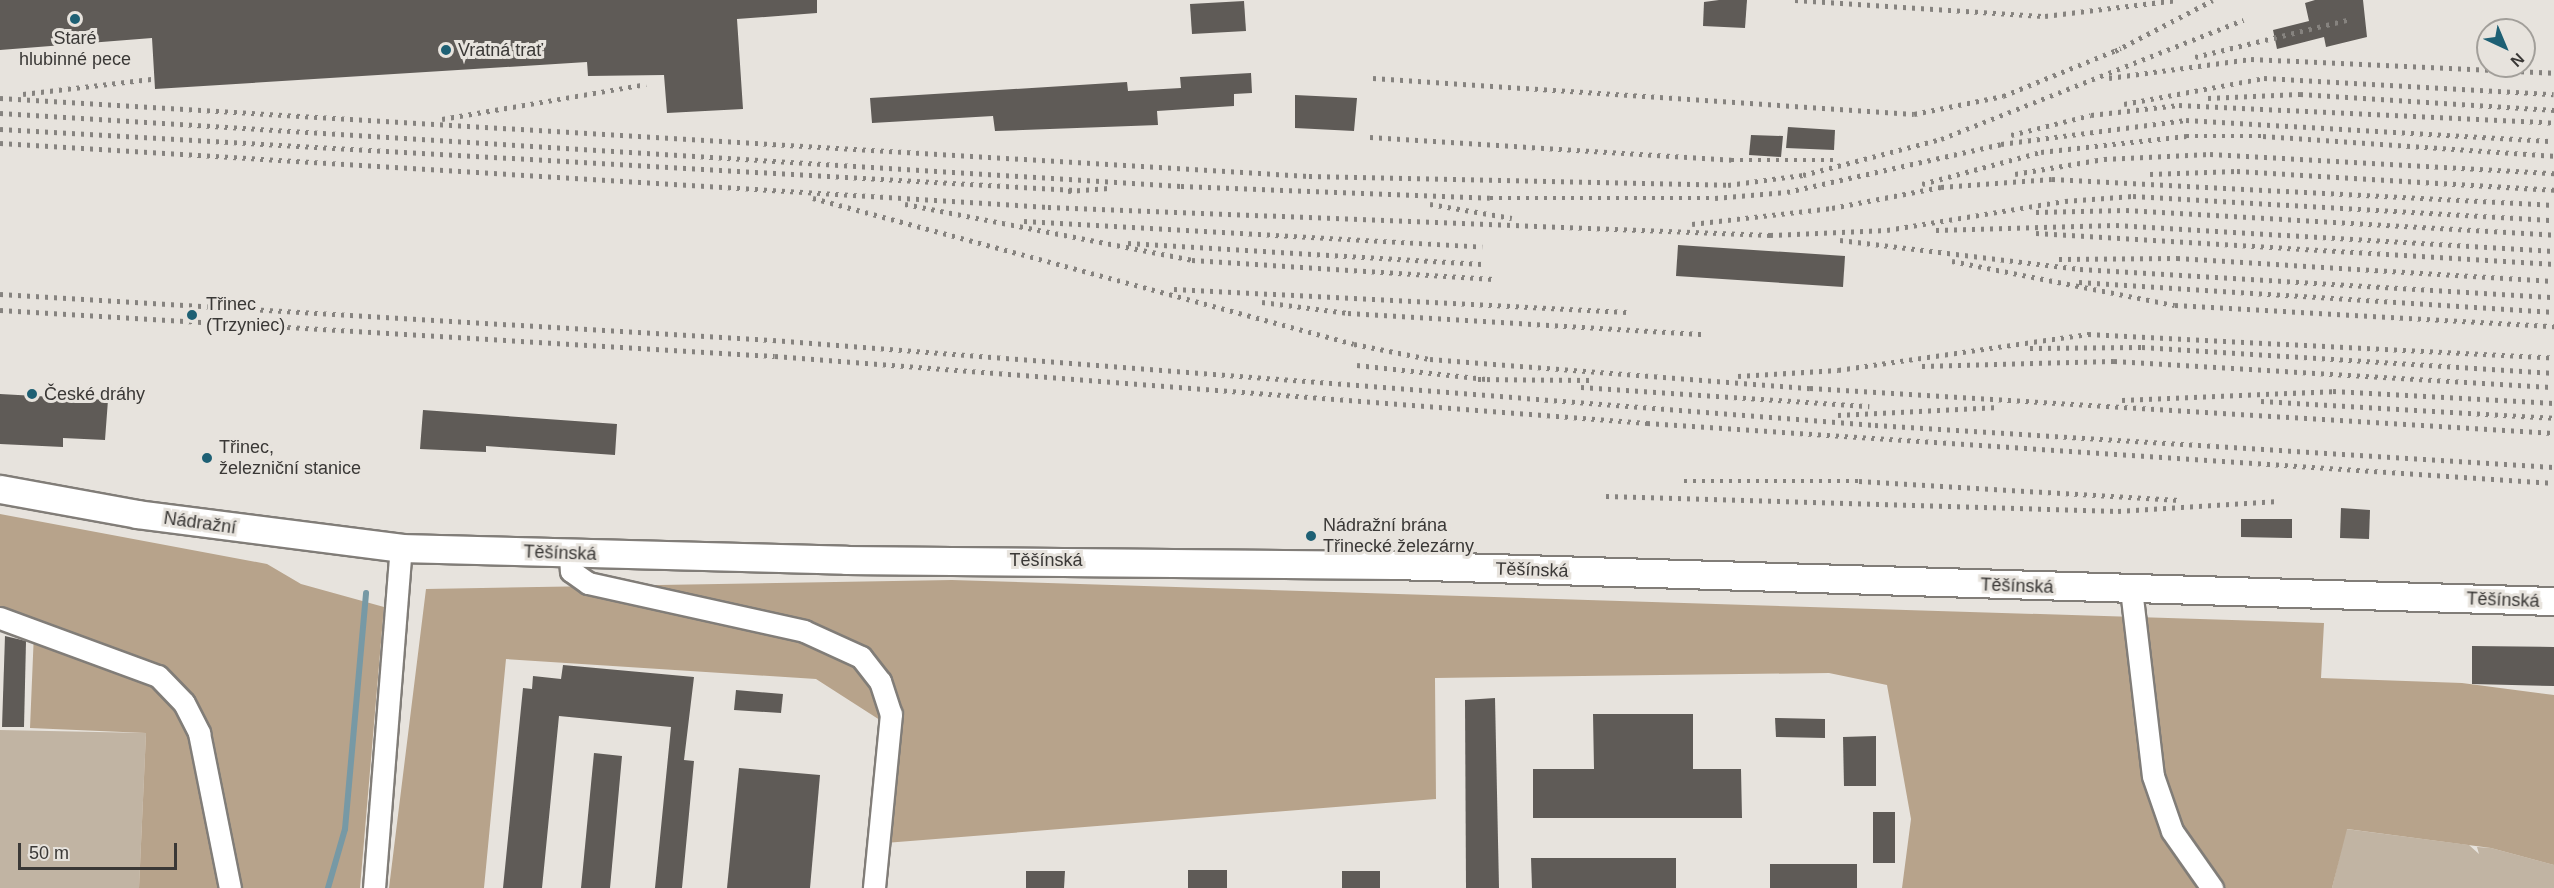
<!DOCTYPE html>
<html>
<head>
<meta charset="utf-8">
<style>
  body { margin:0 }
  #map { position:relative; width:2554px; height:888px; overflow:hidden; background:#e7e3dd; font-family:Arial,sans-serif }
  div>[style] { position:absolute }
  .green>* { inset:0; background:#c1b4a3 }
  .forest>* { inset:0; background:#b7a38b }
  .stream>* { height:6px; margin:-3px; padding:0 3px; transform-origin:3px; border-radius:3px; background:#7799a5 }
  .building>* { inset:0; background:#5f5b57 }
  .roads { filter:drop-shadow(2px 0 #817d78) drop-shadow(-2px 0 #817d78) drop-shadow(0 2px #817d78) drop-shadow(0 -2px #817d78) }
  .minor>* { height:21px; margin:-10.5px; padding:0 10.5px; transform-origin:10.5px; border-radius:10.5px; background:#fff }
  .major>* { height:27px; margin:-13.5px; padding:0 13.5px; transform-origin:13.5px; border-radius:13.5px; background:#fff }
  .rail>* { height:4.5px; margin-top:-2.25px; transform-origin:0; background:repeating-linear-gradient(90deg,#86837f 0 3px,transparent 0 9px) }
  .dots>* { width:16px; height:16px; translate:-50% -50%; box-sizing:border-box; border:3px solid #e7e3dd; border-radius:50% }
  span { translate:-50% -50%; white-space:nowrap; text-align:center; line-height:1.15; -webkit-text-stroke:6px #e7e3dd; paint-order:stroke }
  .poi-label { font-size:18px; color:#3a3836 }
  .left { translate:0 -50%; text-align:left }
  .street-label { font-size:18px; color:#3a3836 }
  .north { position:absolute; left:2476px; top:18px; width:60px; height:60px; box-sizing:border-box; background:#e7e3dd; border:2px solid #a29f9a; border-radius:50%; rotate:136deg; font-size:16px; font-weight:700; line-height:24px; text-align:center; color:#3a3836 }
  .north::after { content:''; display:block; margin:auto; width:21px; height:27px; background:#1e6074; clip-path:polygon(50% 0,100% 100%,50% 72%,0 100%) }
  .scale { position:absolute; left:18px; top:843px; width:159px; height:27px; box-sizing:border-box; border:3px solid #3a3836; border-top:0; padding-left:8px; font-size:18px; line-height:21px; white-space:nowrap; color:#3a3836; -webkit-text-stroke:4px #e7e3dd; paint-order:stroke }
</style>
</head>
<body>
<div id="map">
  <div class="green">
    <i style="clip-path:polygon(0 730px,146px 733px,139px 888px,0 888px)"></i>
    <i style="clip-path:polygon(2346px 829px,2469px 845px,2479px 854px,2477px 847px,2491px 848px,2554px 865px,2554px 888px,2332px 888px)"></i>
  </div>
  <div class="forest">
    <i style="clip-path:polygon(0 514px,267px 564px,301px 584px,384px 607px,360px 888px,139px 888px,146px 733px,30px 728px,34px 632px,0 625px)"></i>
    <i style="clip-path:polygon(952px 580px,2324px 623px,2321px 678px,2462px 683px,2554px 695px,2554px 865px,2491px 848px,2347px 829px,2332px 888px,1902px 888px,1911px 819px,1887px 685px,1829px 673px,1435px 678px,1436px 799px,885px 843px,897px 731px,816px 679px,506px 659px,484px 888px,389px 888px,426px 589px)"></i>
  </div>
  <div class="stream">
    <i style="left:328px;top:888px;width:61px;rotate:-73.9deg"></i>
    <i style="left:345px;top:829px;width:237px;rotate:-84.9deg"></i>
  </div>
  <div class="building">
    <i style="clip-path:polygon(0 0,817px 0,817px 13px,737px 19px,743px 109px,667px 113px,664px 75px,588px 76px,587px 62px,155px 89px,152px 38px,0 50px)"></i>
    <i style="clip-path:polygon(1719px 0,1747px 0,1745px 28px,1703px 26px,1704px 2px)"></i>
    <i style="clip-path:polygon(2315px 0,2363px 0,2367px 37px,2326px 47px,2324px 37px,2277px 49px,2273px 30px,2309px 21px,2305px 3px)"></i>
    <i style="clip-path:polygon(1244px 1px,1246px 31px,1192px 34px,1190px 4px)"></i>
    <i style="clip-path:polygon(1251px 73px,1252px 93px,1234px 94px,1234px 106px,1157px 111px,1158px 125px,995px 131px,993px 116px,872px 123px,870px 98px,1127px 82px,1128px 91px,1181px 88px,1180px 77px)"></i>
    <i style="clip-path:polygon(1295px 95px,1357px 98px,1354px 131px,1295px 128px)"></i>
    <i style="clip-path:polygon(1788px 127px,1835px 130px,1834px 150px,1786px 148px)"></i>
    <i style="clip-path:polygon(1751px 135px,1783px 136px,1781px 157px,1749px 155px)"></i>
    <i style="clip-path:polygon(1678px 245px,1845px 256px,1843px 287px,1676px 276px)"></i>
    <i style="clip-path:polygon(0 394px,108px 400px,105px 440px,63px 438px,63px 447px,0 444px)"></i>
    <i style="clip-path:polygon(423px 410px,617px 424px,615px 455px,486px 446px,486px 452px,420px 449px)"></i>
    <i style="clip-path:polygon(2341px 508px,2370px 510px,2369px 539px,2340px 538px)"></i>
    <i style="clip-path:polygon(2241px 519px,2292px 519px,2292px 538px,2241px 537px)"></i>
    <i style="clip-path:polygon(5px 636px,26px 641px,24px 727px,2px 727px)"></i>
    <i style="clip-path:polygon(2472px 646px,2554px 647px,2554px 686px,2472px 684px)"></i>
    <i style="clip-path:polygon(563px 665px,694px 677px,684px 760px,694px 761px,682px 888px,655px 888px,671px 727px,559px 716px,542px 888px,503px 888px,523px 688px,532px 689px,533px 676px,561px 679px)"></i>
    <i style="clip-path:polygon(736px 690px,783px 694px,781px 713px,734px 710px)"></i>
    <i style="clip-path:polygon(1495px 698px,1499px 888px,1466px 888px,1465px 700px)"></i>
    <i style="clip-path:polygon(1593px 714px,1693px 714px,1693px 769px,1741px 769px,1742px 818px,1533px 818px,1533px 769px,1594px 769px)"></i>
    <i style="clip-path:polygon(1775px 718px,1825px 719px,1825px 738px,1776px 737px)"></i>
    <i style="clip-path:polygon(1876px 736px,1876px 786px,1844px 786px,1843px 737px)"></i>
    <i style="clip-path:polygon(594px 753px,622px 756px,610px 888px,581px 888px)"></i>
    <i style="clip-path:polygon(739px 768px,820px 775px,810px 888px,727px 888px)"></i>
    <i style="clip-path:polygon(1873px 812px,1895px 812px,1895px 863px,1873px 863px)"></i>
    <i style="clip-path:polygon(1531px 858px,1676px 858px,1676px 888px,1532px 888px)"></i>
    <i style="clip-path:polygon(1770px 864px,1857px 864px,1857px 888px,1770px 888px)"></i>
    <i style="clip-path:polygon(1188px 870px,1227px 870px,1227px 888px,1188px 888px)"></i>
    <i style="clip-path:polygon(1026px 871px,1065px 871px,1064px 888px,1026px 888px)"></i>
    <i style="clip-path:polygon(1342px 871px,1380px 871px,1380px 888px,1342px 888px)"></i>
  </div>
  <div class="roads">
    <div class="minor">
      <i style="left:570px;top:554px;width:17px;rotate:87deg"></i>
      <i style="left:571px;top:571px;width:21px;rotate:35deg"></i>
      <i style="left:588px;top:583px;width:221px;rotate:12.5deg"></i>
      <i style="left:804px;top:631px;width:63px;rotate:24.5deg"></i>
      <i style="left:861px;top:657px;width:31px;rotate:52deg"></i>
      <i style="left:880px;top:681px;width:35px;rotate:72deg"></i>
      <i style="left:891px;top:714px;width:175px;rotate:95.6deg"></i>
      <i style="left:2131px;top:589px;width:188px;rotate:83.3deg"></i>
      <i style="left:2153px;top:776px;width:58px;rotate:70.9deg"></i>
      <i style="left:2172px;top:831px;width:70px;rotate:54.9deg"></i>
      <i style="left:0;top:618px;width:168px;rotate:20.2deg"></i>
      <i style="left:158px;top:676px;width:37px;rotate:46deg"></i>
      <i style="left:184px;top:703px;width:34px;rotate:63deg"></i>
      <i style="left:199px;top:733px;width:158px;rotate:78.7deg"></i>
      <i style="left:374px;top:888px;width:341px;rotate:-85.5deg"></i>
    </div>
    <div class="major">
      <i style="left:0;top:489px;width:139px;rotate:10.3deg"></i>
      <i style="left:137px;top:514px;width:266px;rotate:7.3deg"></i>
      <i style="left:401px;top:548px;width:445px;rotate:1.5deg"></i>
      <i style="left:846px;top:560px;width:548px;rotate:0.52deg"></i>
      <i style="left:1394px;top:565px;width:1161px;rotate:1.78deg"></i>
    </div>
  </div>
  <div class="rail">
    <i style="left:1795px;top:0;width:251px;rotate:3.7deg"></i>
    <i style="left:2045px;top:16px;width:134px;rotate:-6.9deg"></i>
    <i style="left:2115px;top:51px;width:110px;rotate:-27.5deg"></i>
    <i style="left:2195px;top:57px;width:161px;rotate:-13.7deg"></i>
    <i style="left:1373px;top:78px;width:542px;rotate:3.81deg"></i>
    <i style="left:1914px;top:114px;width:91px;rotate:-11.4deg"></i>
    <i style="left:2003px;top:96px;width:127px;rotate:-22.1deg"></i>
    <i style="left:2109px;top:78px;width:143px;rotate:-7.6deg"></i>
    <i style="left:2251px;top:59px;width:303px;rotate:2.6deg"></i>
    <i style="left:23px;top:94px;width:129px;rotate:-6.7deg"></i>
    <i style="left:0;top:98px;width:1311px;rotate:3.41deg"></i>
    <i style="left:1309px;top:176px;width:419px;rotate:1.2deg"></i>
    <i style="left:1728px;top:185px;width:76px;rotate:-7.6deg"></i>
    <i style="left:1803px;top:175px;width:143px;rotate:-14.6deg"></i>
    <i style="left:1941px;top:139px;width:325px;rotate:-21.5deg"></i>
    <i style="left:2208px;top:98px;width:92px;rotate:-2.5deg"></i>
    <i style="left:2300px;top:94px;width:255px;rotate:3.6deg"></i>
    <i style="left:2124px;top:104px;width:142px;rotate:-10.5deg"></i>
    <i style="left:2264px;top:78px;width:290px;rotate:3.2deg"></i>
    <i style="left:0;top:113px;width:1183px;rotate:3.54deg"></i>
    <i style="left:1181px;top:186px;width:309px;rotate:2.2deg"></i>
    <i style="left:1490px;top:198px;width:225px"></i>
    <i style="left:1715px;top:198px;width:72px;rotate:-4.8deg"></i>
    <i style="left:1787px;top:192px;width:219px;rotate:-12.6deg"></i>
    <i style="left:2001px;top:144px;width:187px;rotate:-7.4deg"></i>
    <i style="left:2186px;top:120px;width:369px;rotate:3.3deg"></i>
    <i style="left:442px;top:119px;width:207px;rotate:-9.7deg"></i>
    <i style="left:0;top:129px;width:1077px;rotate:3.25deg"></i>
    <i style="left:2011px;top:135px;width:82px;rotate:-14deg"></i>
    <i style="left:2091px;top:115px;width:89px;rotate:-6.5deg"></i>
    <i style="left:2179px;top:105px;width:375px;rotate:2.7deg"></i>
    <i style="left:1370px;top:137px;width:362px;rotate:3.6deg"></i>
    <i style="left:1731px;top:160px;width:106px"></i>
    <i style="left:0;top:143px;width:1050px;rotate:3.49deg"></i>
    <i style="left:1048px;top:207px;width:723px;rotate:2.22deg"></i>
    <i style="left:1770px;top:235px;width:117px;rotate:-2.4deg"></i>
    <i style="left:1887px;top:230px;width:180px;rotate:-9.3deg"></i>
    <i style="left:2065px;top:201px;width:68px;rotate:-4.2deg"></i>
    <i style="left:2133px;top:196px;width:422px;rotate:3.3deg"></i>
    <i style="left:2015px;top:174px;width:90px;rotate:-9.6deg"></i>
    <i style="left:2104px;top:159px;width:106px;rotate:-2.7deg"></i>
    <i style="left:2210px;top:154px;width:345px;rotate:3.2deg"></i>
    <i style="left:2150px;top:174px;width:87px;rotate:-2deg"></i>
    <i style="left:2237px;top:171px;width:318px;rotate:3.4deg"></i>
    <i style="left:1922px;top:184px;width:123px;rotate:-15.1deg"></i>
    <i style="left:2041px;top:152px;width:146px;rotate:-6.3deg"></i>
    <i style="left:2186px;top:136px;width:77px"></i>
    <i style="left:2263px;top:136px;width:292px;rotate:3.9deg"></i>
    <i style="left:1068px;top:191px;width:41px;rotate:-4.2deg"></i>
    <i style="left:813px;top:198px;width:560px;rotate:15.1deg"></i>
    <i style="left:1354px;top:344px;width:77px;rotate:11.2deg"></i>
    <i style="left:1430px;top:359px;width:381px;rotate:4.4deg"></i>
    <i style="left:1810px;top:388px;width:745px;rotate:3.46deg"></i>
    <i style="left:905px;top:204px;width:292px;rotate:11deg"></i>
    <i style="left:1192px;top:260px;width:302px;rotate:3.6deg"></i>
    <i style="left:1430px;top:204px;width:83px;rotate:9.7deg"></i>
    <i style="left:2036px;top:212px;width:90px;rotate:-1.3deg"></i>
    <i style="left:2126px;top:210px;width:429px;rotate:3.3deg"></i>
    <i style="left:1024px;top:221px;width:459px;rotate:3.2deg"></i>
    <i style="left:1692px;top:224px;width:141px;rotate:-6.5deg"></i>
    <i style="left:1832px;top:208px;width:111px;rotate:-10.9deg"></i>
    <i style="left:1941px;top:187px;width:111px;rotate:-4.1deg"></i>
    <i style="left:2052px;top:179px;width:503px;rotate:2.96deg"></i>
    <i style="left:1936px;top:230px;width:180px;rotate:-1.6deg"></i>
    <i style="left:2116px;top:225px;width:439px;rotate:3.4deg"></i>
    <i style="left:2036px;top:233px;width:519px;rotate:3.42deg"></i>
    <i style="left:1840px;top:240px;width:242px;rotate:6.9deg"></i>
    <i style="left:2080px;top:269px;width:475px;rotate:3.4deg"></i>
    <i style="left:1128px;top:243px;width:359px;rotate:3.4deg"></i>
    <i style="left:2059px;top:259px;width:118px;rotate:-0.5deg"></i>
    <i style="left:2177px;top:258px;width:378px;rotate:3.5deg"></i>
    <i style="left:1952px;top:261px;width:227px;rotate:11.2deg"></i>
    <i style="left:2175px;top:305px;width:380px;rotate:3.2deg"></i>
    <i style="left:2079px;top:282px;width:476px;rotate:3.6deg"></i>
    <i style="left:1174px;top:289px;width:453px;rotate:2.9deg"></i>
    <i style="left:0;top:294px;width:774px;rotate:3.41deg"></i>
    <i style="left:773px;top:340px;width:1105px;rotate:4.41deg"></i>
    <i style="left:1875px;top:425px;width:680px;rotate:3.54deg"></i>
    <i style="left:1262px;top:302px;width:87px;rotate:7.3deg"></i>
    <i style="left:1348px;top:313px;width:357px;rotate:3.4deg"></i>
    <i style="left:0;top:310px;width:776px;rotate:3.4deg"></i>
    <i style="left:775px;top:356px;width:875px;rotate:4.39deg"></i>
    <i style="left:1647px;top:423px;width:909px;rotate:3.78deg"></i>
    <i style="left:2030px;top:348px;width:112px;rotate:-0.5deg"></i>
    <i style="left:2142px;top:347px;width:413px;rotate:3.6deg"></i>
    <i style="left:1357px;top:365px;width:130px;rotate:6.2deg"></i>
    <i style="left:1922px;top:366px;width:192px;rotate:-1.5deg"></i>
    <i style="left:2114px;top:361px;width:441px;rotate:3.4deg"></i>
    <i style="left:1738px;top:376px;width:100px;rotate:-3.4deg"></i>
    <i style="left:1838px;top:370px;width:253px;rotate:-8.2deg"></i>
    <i style="left:2088px;top:334px;width:467px;rotate:2.9deg"></i>
    <i style="left:1478px;top:379px;width:116px;rotate:0.5deg"></i>
    <i style="left:1581px;top:387px;width:289px;rotate:3.8deg"></i>
    <i style="left:2122px;top:400px;width:211px;rotate:-2.4deg"></i>
    <i style="left:2333px;top:391px;width:221px;rotate:3.1deg"></i>
    <i style="left:2261px;top:401px;width:293px;rotate:3.3deg"></i>
    <i style="left:1838px;top:415px;width:162px;rotate:-2.8deg"></i>
    <i style="left:1684px;top:481px;width:175px"></i>
    <i style="left:1859px;top:481px;width:321px;rotate:3.4deg"></i>
    <i style="left:1606px;top:496px;width:512px;rotate:1.68deg"></i>
    <i style="left:2118px;top:511px;width:157px;rotate:-3.6deg"></i>
  </div>
  <div class="dots">
    <i style="left:75px;top:19px;background:#1e6074"></i>
    <i style="left:446px;top:50px;background:#1e6074"></i>
    <i style="left:192px;top:315px;background:#1e6074"></i>
    <i style="left:32px;top:394px;background:#1e6074"></i>
    <i style="left:207px;top:458px;background:#1e6074"></i>
    <i style="left:1311px;top:536px;background:#1e6074"></i>
  </div>
  <div class="poi-label">
    <span style="left:75px;top:49px">Staré<br>hlubinné pece</span>
    <span class="left" style="left:458px;top:50px">Vratná trať</span>
    <span class="left" style="left:206px;top:315px">Třinec<br>(Trzyniec)</span>
    <span class="left" style="left:44px;top:394px">České dráhy</span>
    <span class="left" style="left:219px;top:458px">Třinec,<br>železniční stanice</span>
    <span class="left" style="left:1323px;top:536px">Nádražní brána<br>Třinecké železárny</span>
  </div>
  <div class="street-label">
    <span style="left:200px;top:523px;rotate:8deg">Nádražní</span>
    <span style="left:560px;top:553px;rotate:2deg">Těšínská</span>
    <span style="left:1046px;top:560px">Těšínská</span>
    <span style="left:1532px;top:570px;rotate:2deg">Těšínská</span>
    <span style="left:2017px;top:586px;rotate:2deg">Těšínská</span>
    <span style="left:2503px;top:600px;rotate:2deg">Těšínská</span>
  </div>
  <div class="north">N</div>
  <div class="scale">50 m</div>
</div>
</body>
</html>
